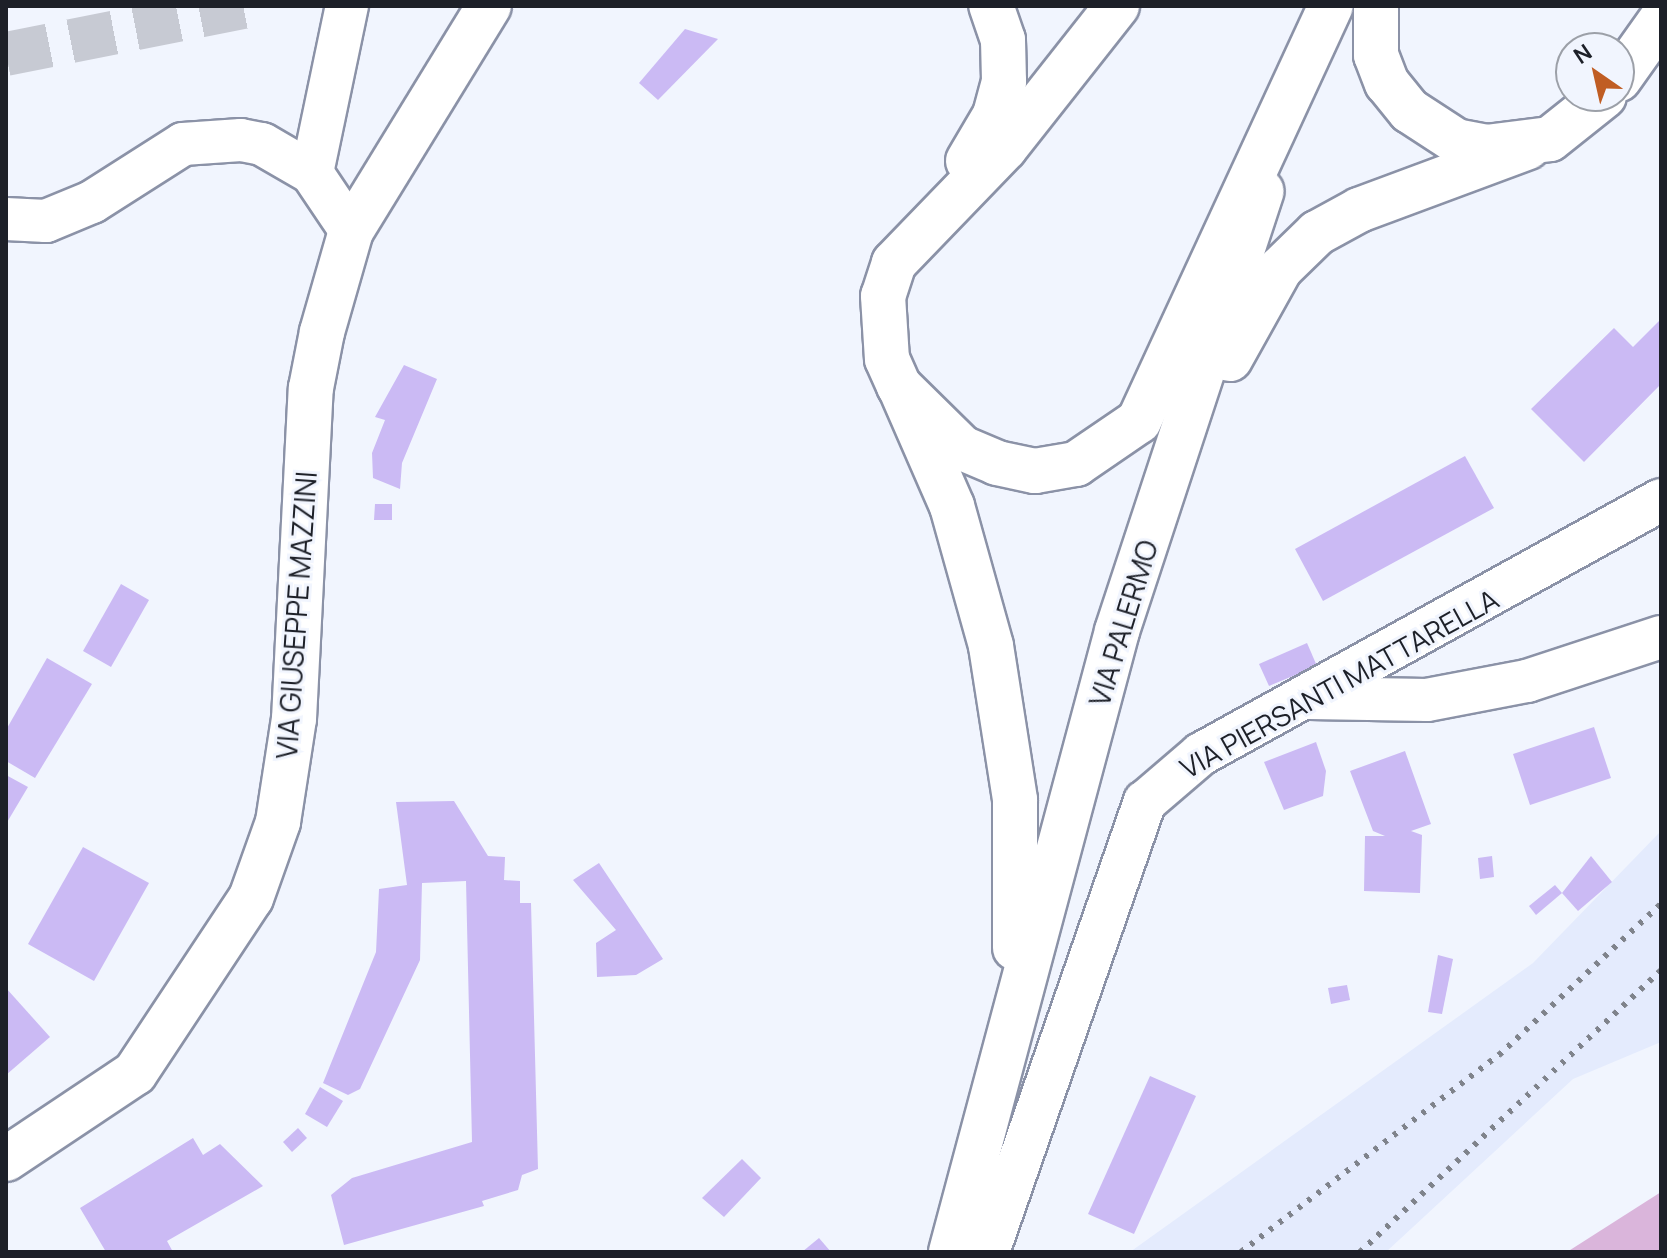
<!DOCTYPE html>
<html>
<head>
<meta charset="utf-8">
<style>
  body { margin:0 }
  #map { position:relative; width:1667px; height:1258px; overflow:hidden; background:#f1f5fe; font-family:Manrope,sans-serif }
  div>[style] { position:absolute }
  .built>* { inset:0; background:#e4ebfd }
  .green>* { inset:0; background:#dab5db }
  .building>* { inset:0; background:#cbbaf4 }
  .primary-tunnel>* { height:44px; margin-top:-22px; transform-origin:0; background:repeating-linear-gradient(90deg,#c7cad3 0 44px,transparent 0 66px) }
  .roads { filter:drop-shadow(2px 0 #8b92a7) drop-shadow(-2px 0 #8b92a7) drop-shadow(0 2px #8b92a7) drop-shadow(0 -2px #8b92a7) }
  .street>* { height:42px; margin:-21px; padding:0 21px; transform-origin:21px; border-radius:21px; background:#fff }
  .secondary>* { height:44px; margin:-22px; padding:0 22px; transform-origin:22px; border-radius:22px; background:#fff }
  .primary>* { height:44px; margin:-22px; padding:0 22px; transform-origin:22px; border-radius:22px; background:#fff }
  .rail>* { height:6px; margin-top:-3px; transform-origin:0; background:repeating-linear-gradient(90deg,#7f838b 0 4px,transparent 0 12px) }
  span { translate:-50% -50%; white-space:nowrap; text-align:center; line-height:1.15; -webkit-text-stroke:6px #f1f5fe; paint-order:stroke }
  .street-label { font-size:28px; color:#1d2028 }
  .frame { position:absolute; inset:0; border:8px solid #1d2028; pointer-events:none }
  .north { position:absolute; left:1555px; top:32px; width:80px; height:80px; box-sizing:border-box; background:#f1f5fe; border:2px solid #9ca0a8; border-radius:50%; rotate:326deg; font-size:22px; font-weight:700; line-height:32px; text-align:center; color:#1d2028 }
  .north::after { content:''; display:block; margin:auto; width:28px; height:36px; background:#c05d23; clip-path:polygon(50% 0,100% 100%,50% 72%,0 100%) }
</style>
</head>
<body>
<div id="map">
  <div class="built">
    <i style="clip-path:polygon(1661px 831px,1661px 1042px,1573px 1079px,1386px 1252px,1130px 1252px,1533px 963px)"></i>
  </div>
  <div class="green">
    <i style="clip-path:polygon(1661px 1192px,1661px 1252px,1567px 1252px)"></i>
  </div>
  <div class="building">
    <i style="clip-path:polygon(685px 29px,718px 39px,658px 100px,639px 83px)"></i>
    <i style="clip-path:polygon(1661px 319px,1661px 384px,1584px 462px,1531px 409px,1614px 328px,1633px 347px)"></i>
    <i style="clip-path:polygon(404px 365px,437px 379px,402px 463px,400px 489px,373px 478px,372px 453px,385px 420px,375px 417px)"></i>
    <i style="clip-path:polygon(1465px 456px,1494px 508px,1323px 601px,1295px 549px)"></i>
    <i style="clip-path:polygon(375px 504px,392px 504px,392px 520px,374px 520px)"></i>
    <i style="clip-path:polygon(121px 584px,149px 600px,111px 667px,83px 651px)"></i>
    <i style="clip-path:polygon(1307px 643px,1317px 666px,1269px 686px,1259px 664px)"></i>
    <i style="clip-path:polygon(47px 658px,92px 684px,35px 778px,6px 761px,6px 730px)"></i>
    <i style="clip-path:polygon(1594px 727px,1611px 778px,1530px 805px,1513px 754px)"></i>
    <i style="clip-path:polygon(1316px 742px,1326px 771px,1323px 796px,1284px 810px,1264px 762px)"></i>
    <i style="clip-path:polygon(1405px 751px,1431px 824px,1411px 831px,1422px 835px,1420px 893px,1364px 891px,1365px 836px,1385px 836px,1373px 831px,1350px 771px)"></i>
    <i style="clip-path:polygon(6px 775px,28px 787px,6px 824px)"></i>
    <i style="clip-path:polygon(454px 801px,488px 856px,505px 857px,504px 880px,520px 881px,520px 903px,531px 903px,538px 1169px,522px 1175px,518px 1190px,482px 1201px,484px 1206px,344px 1245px,331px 1195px,352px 1178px,472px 1142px,466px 881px,422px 883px,420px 960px,360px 1089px,348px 1095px,323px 1083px,376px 952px,379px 889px,407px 885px,396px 802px)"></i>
    <i style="clip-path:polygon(83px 847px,149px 883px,94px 981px,28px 944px)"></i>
    <i style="clip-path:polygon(1492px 856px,1494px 877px,1480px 879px,1478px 858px)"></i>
    <i style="clip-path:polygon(1591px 856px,1612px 882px,1578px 911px,1562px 893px)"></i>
    <i style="clip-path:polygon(599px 863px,663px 959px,636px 975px,597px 977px,596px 943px,616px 930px,573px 880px)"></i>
    <i style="clip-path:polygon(1555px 885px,1562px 893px,1536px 915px,1529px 906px)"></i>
    <i style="clip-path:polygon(1438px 955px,1453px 959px,1442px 1014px,1428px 1012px)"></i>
    <i style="clip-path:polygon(1347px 985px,1350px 1000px,1331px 1004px,1328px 988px)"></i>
    <i style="clip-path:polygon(6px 988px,50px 1037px,6px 1075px)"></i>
    <i style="clip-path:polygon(1150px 1076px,1196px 1096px,1134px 1234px,1088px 1214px)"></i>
    <i style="clip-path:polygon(320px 1087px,343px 1101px,327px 1127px,305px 1114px)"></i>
    <i style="clip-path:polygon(298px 1128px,307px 1138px,292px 1152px,283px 1142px)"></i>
    <i style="clip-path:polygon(193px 1138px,203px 1155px,220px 1144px,263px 1186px,167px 1241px,173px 1252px,106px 1252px,80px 1208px)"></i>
    <i style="clip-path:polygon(742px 1159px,761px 1178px,724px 1217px,702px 1198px)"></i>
    <i style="clip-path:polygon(819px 1238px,831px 1252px,802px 1252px)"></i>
  </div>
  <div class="primary-tunnel">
    <i style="left:6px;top:54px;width:247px;rotate:-11.2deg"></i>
  </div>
  <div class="roads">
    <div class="street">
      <i style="left:312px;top:173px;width:171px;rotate:-78.2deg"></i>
      <i style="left:6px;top:219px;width:40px;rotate:2.9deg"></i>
      <i style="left:46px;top:221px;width:50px;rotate:-22.4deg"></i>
      <i style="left:92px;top:202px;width:108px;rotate:-32.5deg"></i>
      <i style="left:183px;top:144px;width:58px;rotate:-3.9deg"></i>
      <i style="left:241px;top:140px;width:21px;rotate:11deg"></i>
      <i style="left:262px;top:144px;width:58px;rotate:30.1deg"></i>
      <i style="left:312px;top:173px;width:70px;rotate:56.1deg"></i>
      <i style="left:1310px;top:698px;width:117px;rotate:1deg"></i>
      <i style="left:1427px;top:700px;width:102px;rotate:-10.8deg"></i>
      <i style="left:1527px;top:681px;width:141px;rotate:-18.2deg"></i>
      <i style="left:988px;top:1252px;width:477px;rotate:-70.8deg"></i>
      <i style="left:1145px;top:802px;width:74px;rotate:-40.6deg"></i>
      <i style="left:1201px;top:754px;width:525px;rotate:-28.91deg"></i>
    </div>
    <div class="secondary">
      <i style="left:1230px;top:359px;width:103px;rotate:-60.9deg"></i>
      <i style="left:1280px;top:269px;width:52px;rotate:-44.2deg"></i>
      <i style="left:1317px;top:233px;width:48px;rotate:-28.7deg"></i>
      <i style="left:1359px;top:210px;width:180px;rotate:-20.4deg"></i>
      <i style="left:900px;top:387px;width:130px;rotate:66.4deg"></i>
      <i style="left:952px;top:506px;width:145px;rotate:74.4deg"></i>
      <i style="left:991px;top:646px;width:156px;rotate:81.1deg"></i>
      <i style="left:1015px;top:800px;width:148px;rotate:90deg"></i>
      <i style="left:6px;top:1159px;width:155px;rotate:-33.7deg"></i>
      <i style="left:135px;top:1073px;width:210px;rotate:-56.5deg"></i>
      <i style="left:251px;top:898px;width:81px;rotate:-70.4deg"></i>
      <i style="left:278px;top:822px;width:104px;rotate:-81.2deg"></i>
      <i style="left:294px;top:719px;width:331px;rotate:-87.1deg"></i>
      <i style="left:311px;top:388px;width:57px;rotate:-78.9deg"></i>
      <i style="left:322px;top:332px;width:105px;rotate:-74deg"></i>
      <i style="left:351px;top:231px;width:264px;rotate:-58.5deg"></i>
      <i style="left:951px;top:1252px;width:643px;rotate:-75.03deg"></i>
      <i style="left:1117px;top:631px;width:463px;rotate:-71.8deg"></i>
    </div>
    <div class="primary">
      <i style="left:1117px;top:6px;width:181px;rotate:128.3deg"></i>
      <i style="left:1005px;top:148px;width:160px;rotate:134deg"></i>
      <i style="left:894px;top:263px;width:35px;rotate:108deg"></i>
      <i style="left:883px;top:296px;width:63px;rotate:86.4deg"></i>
      <i style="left:887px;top:359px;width:30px;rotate:66deg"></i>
      <i style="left:899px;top:386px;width:88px;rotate:44.5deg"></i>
      <i style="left:962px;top:448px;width:38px;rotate:23deg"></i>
      <i style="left:997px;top:463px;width:39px;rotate:12deg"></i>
      <i style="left:1035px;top:471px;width:42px;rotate:-9.7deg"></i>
      <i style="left:1076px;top:464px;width:76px;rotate:-34.3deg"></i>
      <i style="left:1139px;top:421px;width:457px;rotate:-65.2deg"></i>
      <i style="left:1376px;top:6px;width:49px;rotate:90deg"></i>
      <i style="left:1376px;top:55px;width:30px;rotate:69deg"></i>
      <i style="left:1387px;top:83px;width:36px;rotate:51deg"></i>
      <i style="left:1410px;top:111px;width:55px;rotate:33.1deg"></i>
      <i style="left:1456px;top:141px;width:31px;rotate:11deg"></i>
      <i style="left:1486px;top:147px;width:64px;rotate:-7.1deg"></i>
      <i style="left:1550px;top:139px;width:69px;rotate:-38.5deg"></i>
      <i style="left:1619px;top:79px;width:72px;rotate:-54.6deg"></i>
      <i style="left:968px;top:161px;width:53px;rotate:-59.6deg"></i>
      <i style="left:995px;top:115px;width:35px;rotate:-75deg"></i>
      <i style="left:1004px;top:81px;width:41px;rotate:-91.4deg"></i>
      <i style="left:1003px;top:40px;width:36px;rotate:-109deg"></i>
    </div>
  </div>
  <div class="rail">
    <i style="left:1241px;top:1252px;width:325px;rotate:-37.4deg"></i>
    <i style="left:1499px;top:1055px;width:221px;rotate:-43deg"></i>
    <i style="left:1360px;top:1252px;width:412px;rotate:-43.1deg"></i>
  </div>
  <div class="street-label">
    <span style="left:296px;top:615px;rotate:-86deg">VIA GIUSEPPE MAZZINI</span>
    <span style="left:1123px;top:623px;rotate:-73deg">VIA PALERMO</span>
    <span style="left:1339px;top:683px;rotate:-29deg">VIA PIERSANTI MATTARELLA</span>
  </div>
  <div class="frame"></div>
  <div class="north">N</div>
</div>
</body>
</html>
